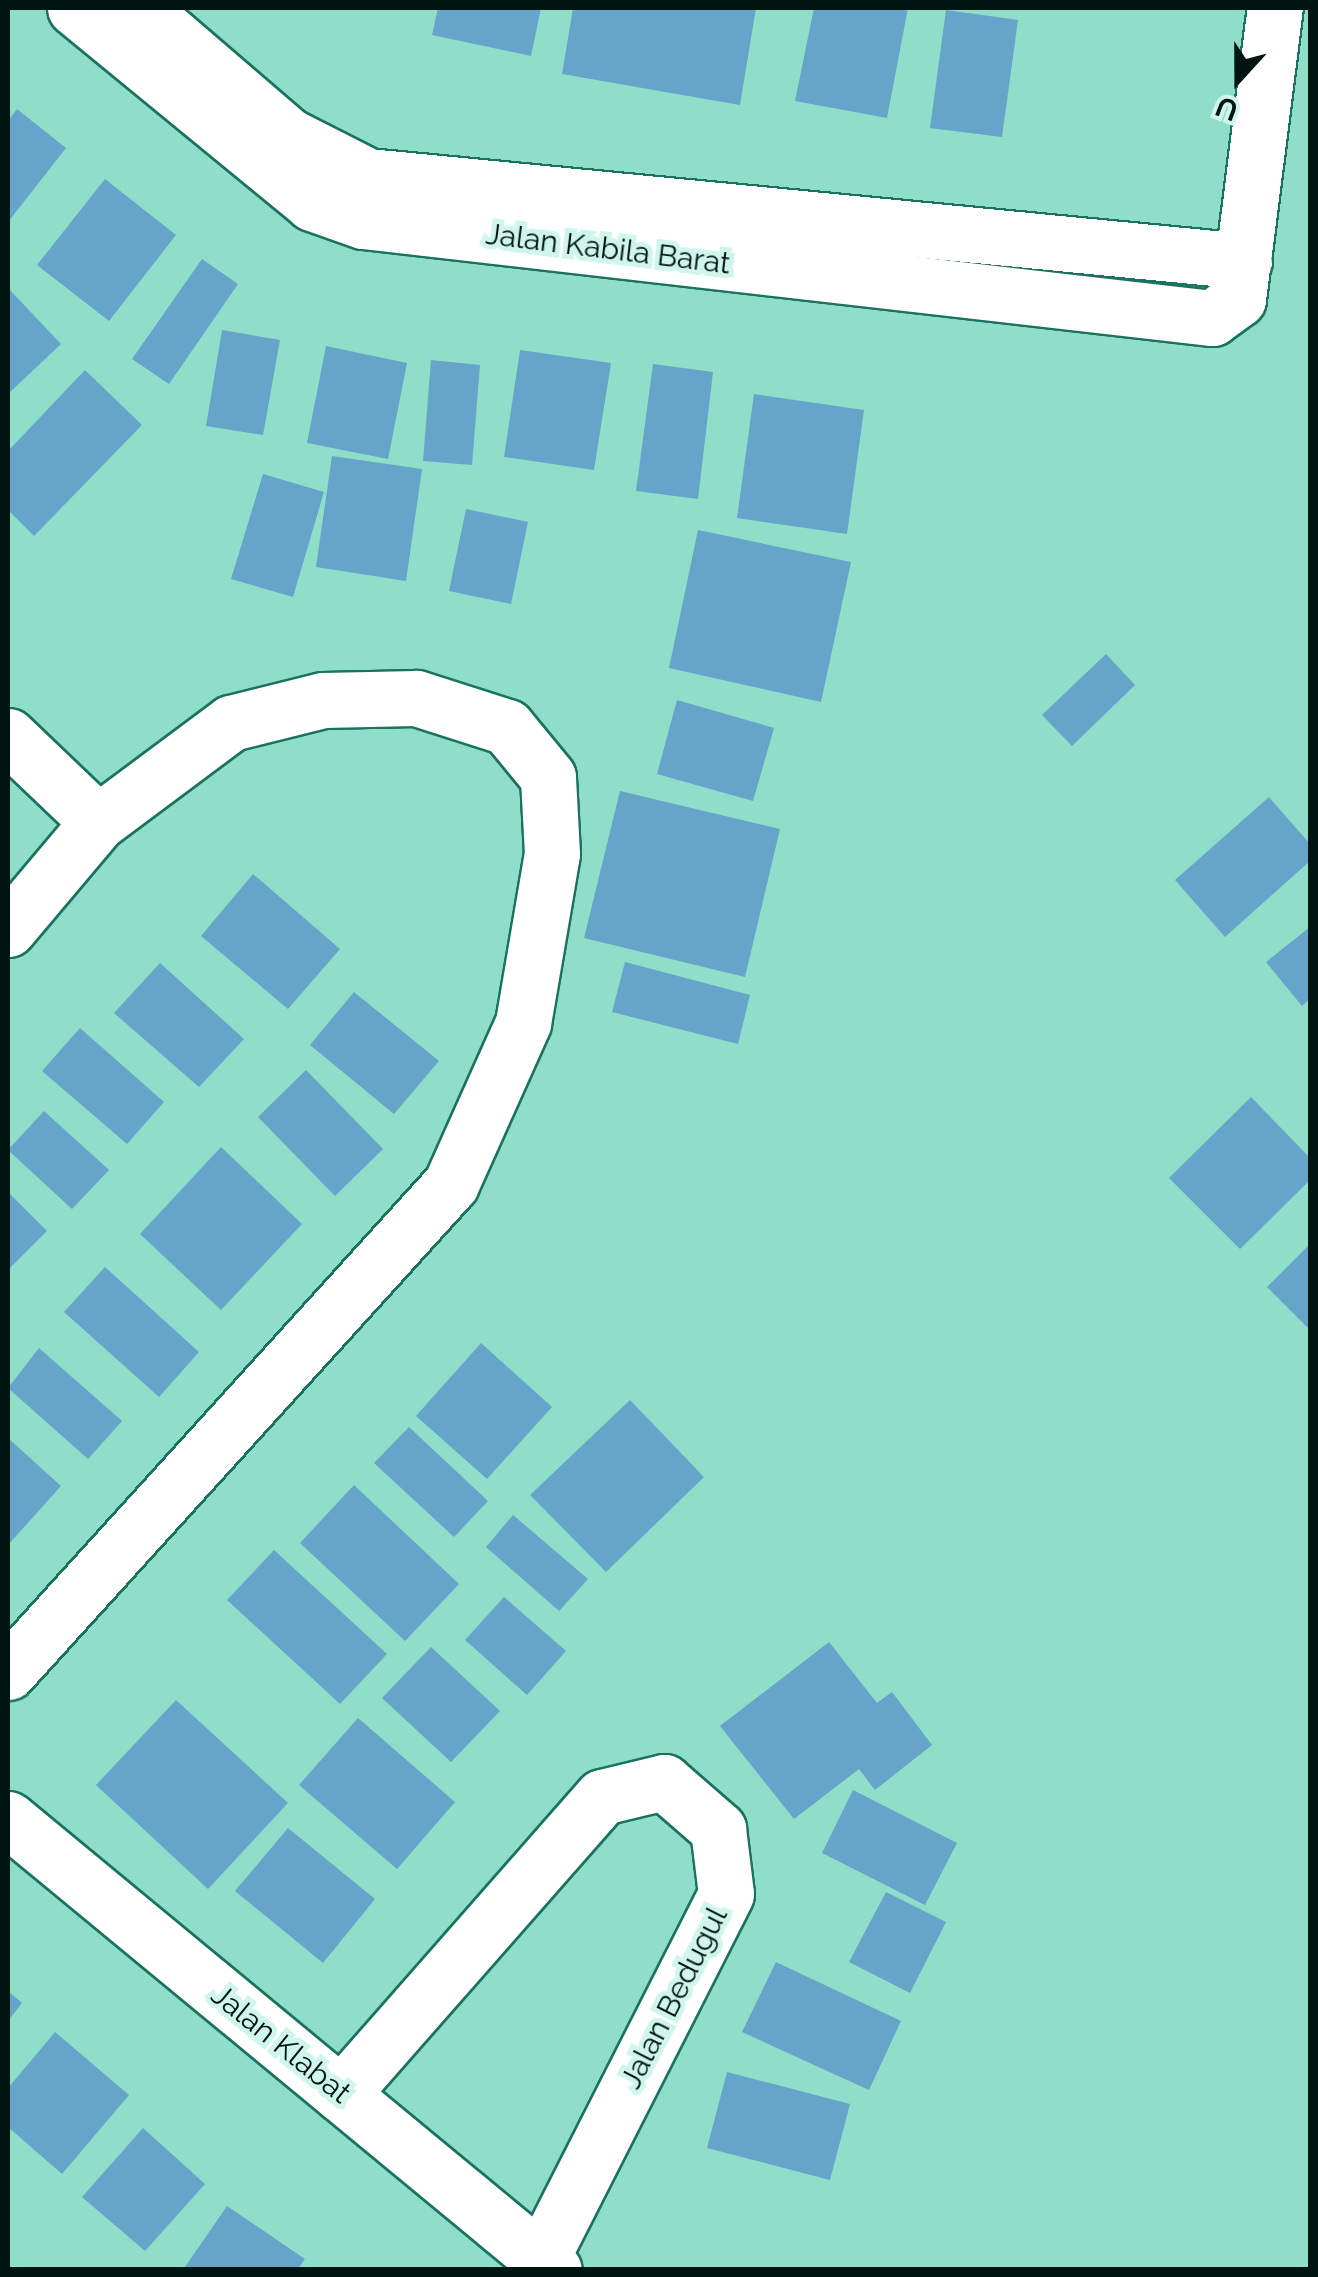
<!DOCTYPE html>
<html>
<head>
<meta charset="utf-8">
<style>
  body { margin:0 }
  #map { position:relative; width:1318px; height:2277px; overflow:hidden; background:#8edeca; font-family:Raleway,sans-serif }
  div>[style] { position:absolute }
  .building>* { inset:0; background:#67a4c9 }
  .roads { filter:drop-shadow(2px 0 #1b7261) drop-shadow(-2px 0 #1b7261) drop-shadow(0 2px #1b7261) drop-shadow(0 -2px #1b7261) }
  .minor>* { height:55px; margin:-27.5px; padding:0 27.5px; transform-origin:27.5px; border-radius:27.5px; background:#fff }
  span { translate:-50% -50%; white-space:nowrap; text-align:center; line-height:1.15; -webkit-text-stroke:10px #d0f6ec; paint-order:stroke }
  .street-label { font-size:30px; color:#001510 }
  .frame { position:absolute; inset:0; border:10px solid #001510; pointer-events:none }
  .north { position:absolute; left:1188px; top:30px; width:100px; height:100px; -webkit-text-stroke:8px #d0f6ec; paint-order:stroke; rotate:201deg; font-size:28px; font-weight:700; line-height:40px; text-align:center; color:#001510 }
  .north::after { content:''; display:block; margin:auto; width:35px; height:45px; background:#001510; clip-path:polygon(50% 0,100% 100%,50% 72%,0 100%) }
</style>
</head>
<body>
<div id="map">
  <div class="building">
    <i style="clip-path:polygon(438px 8px,541px 8px,531px 56px,432px 35px)"></i>
    <i style="clip-path:polygon(573px 8px,756px 8px,740px 105px,562px 74px)"></i>
    <i style="clip-path:polygon(814px 8px,908px 8px,887px 118px,795px 101px)"></i>
    <i style="clip-path:polygon(946px 10px,1018px 20px,1002px 137px,930px 128px)"></i>
    <i style="clip-path:polygon(17px 109px,66px 148px,8px 222px,8px 121px)"></i>
    <i style="clip-path:polygon(105px 179px,176px 235px,109px 321px,37px 265px)"></i>
    <i style="clip-path:polygon(202px 259px,238px 284px,169px 384px,132px 359px)"></i>
    <i style="clip-path:polygon(8px 288px,61px 344px,8px 394px)"></i>
    <i style="clip-path:polygon(222px 330px,280px 340px,263px 435px,206px 426px)"></i>
    <i style="clip-path:polygon(326px 346px,407px 363px,388px 459px,307px 443px)"></i>
    <i style="clip-path:polygon(520px 350px,611px 363px,594px 470px,504px 457px)"></i>
    <i style="clip-path:polygon(431px 360px,480px 365px,472px 465px,423px 461px)"></i>
    <i style="clip-path:polygon(653px 364px,713px 372px,698px 499px,636px 491px)"></i>
    <i style="clip-path:polygon(85px 370px,142px 425px,34px 536px,8px 510px,8px 451px)"></i>
    <i style="clip-path:polygon(754px 394px,864px 410px,847px 534px,737px 518px)"></i>
    <i style="clip-path:polygon(332px 456px,422px 469px,406px 581px,316px 567px)"></i>
    <i style="clip-path:polygon(263px 474px,324px 492px,293px 597px,231px 579px)"></i>
    <i style="clip-path:polygon(466px 509px,528px 522px,511px 604px,449px 591px)"></i>
    <i style="clip-path:polygon(698px 530px,851px 562px,821px 702px,669px 668px)"></i>
    <i style="clip-path:polygon(1106px 654px,1135px 685px,1072px 746px,1042px 715px)"></i>
    <i style="clip-path:polygon(677px 700px,774px 728px,753px 801px,657px 774px)"></i>
    <i style="clip-path:polygon(620px 791px,780px 829px,745px 977px,584px 938px)"></i>
    <i style="clip-path:polygon(1269px 797px,1310px 844px,1310px 861px,1225px 937px,1175px 880px)"></i>
    <i style="clip-path:polygon(253px 874px,340px 949px,288px 1009px,201px 936px)"></i>
    <i style="clip-path:polygon(1310px 927px,1310px 999px,1302px 1006px,1266px 962px)"></i>
    <i style="clip-path:polygon(625px 962px,750px 995px,738px 1044px,612px 1012px)"></i>
    <i style="clip-path:polygon(160px 963px,244px 1039px,199px 1087px,114px 1013px)"></i>
    <i style="clip-path:polygon(354px 992px,439px 1061px,394px 1114px,310px 1045px)"></i>
    <i style="clip-path:polygon(80px 1028px,164px 1102px,127px 1144px,42px 1071px)"></i>
    <i style="clip-path:polygon(306px 1070px,383px 1149px,335px 1196px,258px 1117px)"></i>
    <i style="clip-path:polygon(1251px 1097px,1310px 1158px,1310px 1180px,1240px 1249px,1169px 1178px)"></i>
    <i style="clip-path:polygon(44px 1111px,109px 1170px,72px 1209px,8px 1150px)"></i>
    <i style="clip-path:polygon(221px 1147px,302px 1224px,221px 1310px,140px 1234px)"></i>
    <i style="clip-path:polygon(8px 1192px,47px 1231px,8px 1270px)"></i>
    <i style="clip-path:polygon(1310px 1244px,1310px 1330px,1267px 1287px)"></i>
    <i style="clip-path:polygon(105px 1267px,199px 1352px,159px 1397px,64px 1312px)"></i>
    <i style="clip-path:polygon(481px 1343px,552px 1407px,487px 1479px,416px 1416px)"></i>
    <i style="clip-path:polygon(39px 1348px,122px 1421px,88px 1459px,8px 1388px)"></i>
    <i style="clip-path:polygon(630px 1400px,704px 1477px,606px 1572px,530px 1495px)"></i>
    <i style="clip-path:polygon(409px 1427px,488px 1501px,454px 1537px,374px 1463px)"></i>
    <i style="clip-path:polygon(8px 1438px,61px 1486px,8px 1545px)"></i>
    <i style="clip-path:polygon(354px 1485px,459px 1584px,405px 1641px,300px 1543px)"></i>
    <i style="clip-path:polygon(513px 1515px,588px 1579px,559px 1611px,486px 1547px)"></i>
    <i style="clip-path:polygon(274px 1550px,387px 1654px,340px 1704px,227px 1600px)"></i>
    <i style="clip-path:polygon(504px 1597px,566px 1651px,527px 1695px,465px 1640px)"></i>
    <i style="clip-path:polygon(829px 1642px,877px 1703px,892px 1692px,932px 1745px,875px 1790px,859px 1769px,794px 1819px,720px 1726px)"></i>
    <i style="clip-path:polygon(431px 1647px,500px 1711px,451px 1762px,382px 1698px)"></i>
    <i style="clip-path:polygon(176px 1700px,288px 1803px,208px 1889px,96px 1785px)"></i>
    <i style="clip-path:polygon(358px 1718px,455px 1802px,397px 1869px,299px 1785px)"></i>
    <i style="clip-path:polygon(853px 1790px,957px 1843px,925px 1905px,822px 1853px)"></i>
    <i style="clip-path:polygon(288px 1828px,375px 1899px,323px 1963px,235px 1891px)"></i>
    <i style="clip-path:polygon(886px 1892px,946px 1922px,910px 1993px,849px 1962px)"></i>
    <i style="clip-path:polygon(776px 1962px,901px 2021px,869px 2090px,742px 2032px)"></i>
    <i style="clip-path:polygon(8px 1991px,22px 2003px,8px 2021px)"></i>
    <i style="clip-path:polygon(55px 2032px,129px 2095px,62px 2174px,8px 2127px,8px 2088px)"></i>
    <i style="clip-path:polygon(727px 2072px,850px 2104px,830px 2180px,707px 2148px)"></i>
    <i style="clip-path:polygon(143px 2128px,205px 2184px,145px 2251px,82px 2197px)"></i>
    <i style="clip-path:polygon(227px 2206px,305px 2259px,297px 2270px,183px 2270px)"></i>
  </div>
  <div class="roads">
    <div class="minor">
      <i style="left:75px;top:8px;width:307px;rotate:39.4deg"></i>
      <i style="left:312px;top:203px;width:54px;rotate:19.4deg"></i>
      <i style="left:363px;top:221px;width:855px;rotate:6.52deg"></i>
      <i style="left:1212px;top:318px;width:32px;rotate:-36deg"></i>
      <i style="left:1238px;top:299px;width:293px;rotate:-82.8deg"></i>
      <i style="left:140px;top:8px;width:196px;rotate:40.7deg"></i>
      <i style="left:289px;top:136px;width:89px;rotate:26.9deg"></i>
      <i style="left:368px;top:176px;width:880px;rotate:5.54deg"></i>
      <i style="left:8px;top:736px;width:124px;rotate:43.7deg"></i>
      <i style="left:98px;top:822px;width:140px;rotate:130.1deg"></i>
      <i style="left:8px;top:1672px;width:659px;rotate:-47.77deg"></i>
      <i style="left:451px;top:1184px;width:176px;rotate:-65.9deg"></i>
      <i style="left:523px;top:1023px;width:171px;rotate:-80.3deg"></i>
      <i style="left:552px;top:854px;width:77px;rotate:-93deg"></i>
      <i style="left:548px;top:777px;width:65px;rotate:-129.4deg"></i>
      <i style="left:507px;top:727px;width:96px;rotate:-162.3deg"></i>
      <i style="left:416px;top:698px;width:93px;rotate:178.8deg"></i>
      <i style="left:323px;top:700px;width:95px;rotate:166deg"></i>
      <i style="left:231px;top:723px;width:166px;rotate:143.3deg"></i>
      <i style="left:8px;top:1819px;width:708px;rotate:39.56deg"></i>
      <i style="left:341px;top:2094px;width:395px;rotate:-48.7deg"></i>
      <i style="left:602px;top:1797px;width:64px;rotate:-13.6deg"></i>
      <i style="left:664px;top:1782px;width:72px;rotate:41deg"></i>
      <i style="left:718px;top:1829px;width:65px;rotate:83deg"></i>
      <i style="left:726px;top:1894px;width:409px;rotate:116.9deg"></i>
    </div>
  </div>
  <div class="street-label">
    <span style="left:608px;top:249px;rotate:7deg">Jalan Kabila Barat</span>
    <span style="left:674px;top:1998px;rotate:-63deg">Jalan Bedugul</span>
    <span style="left:281px;top:2044px;rotate:39deg">Jalan Klabat</span>
  </div>
  <div class="frame"></div>
  <div class="north">U</div>
</div>
</body>
</html>
